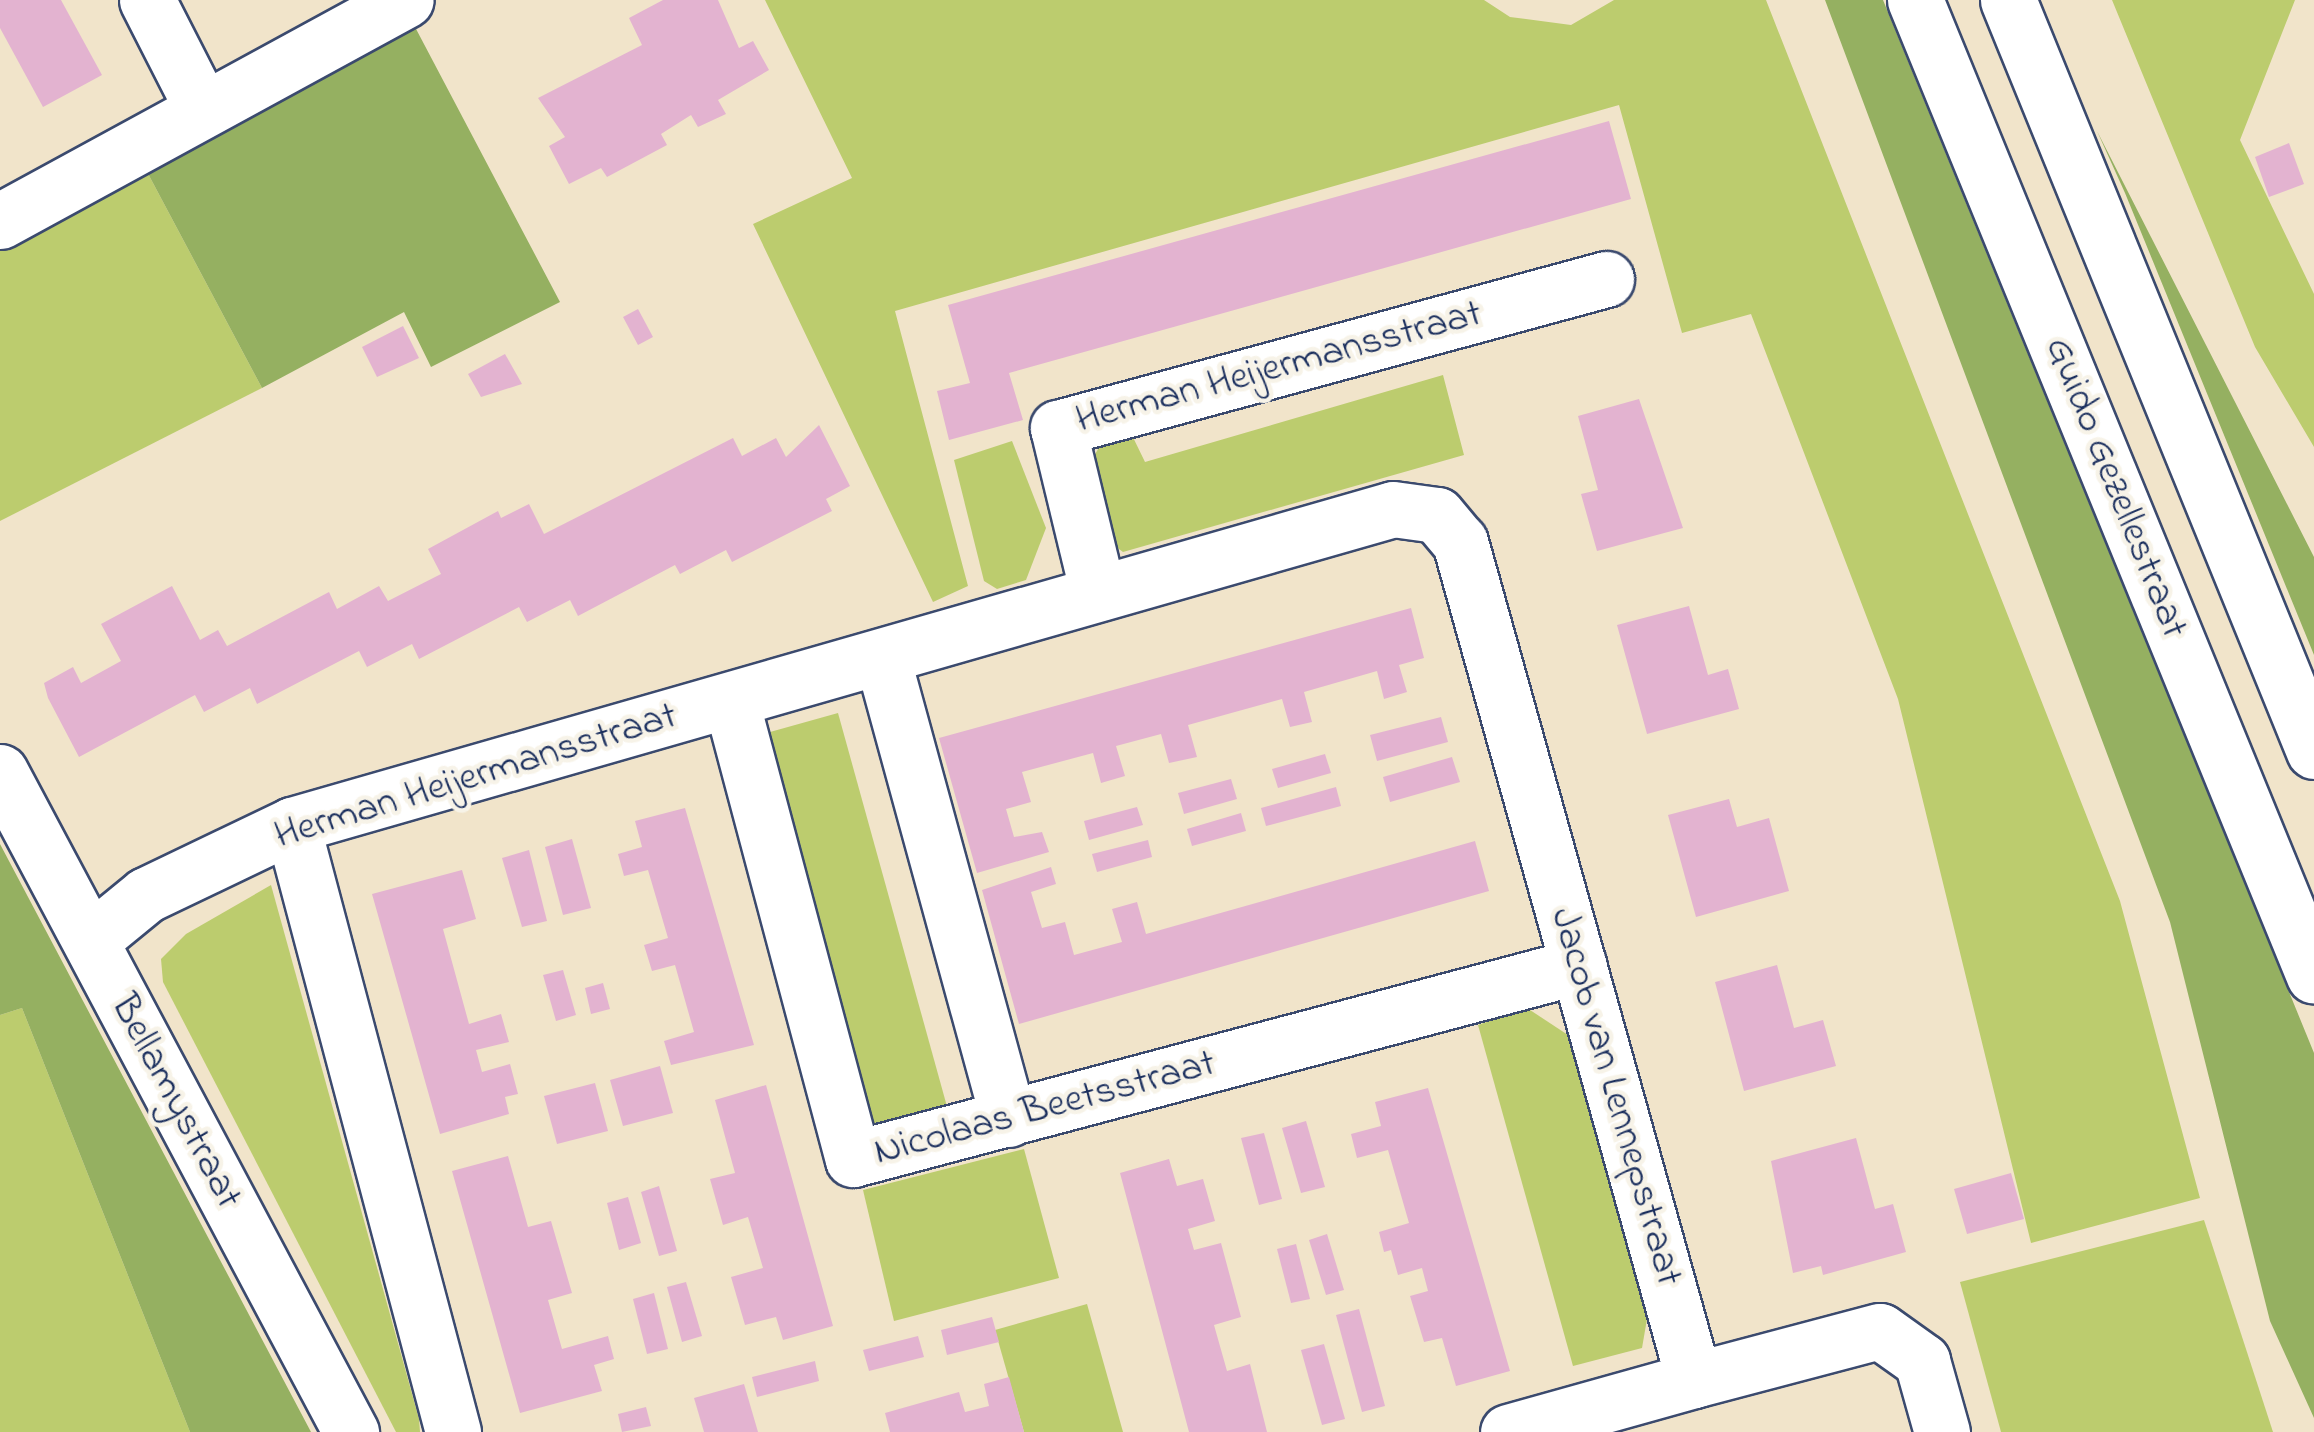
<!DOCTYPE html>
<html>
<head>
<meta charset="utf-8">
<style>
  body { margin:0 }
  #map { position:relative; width:2314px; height:1432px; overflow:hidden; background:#f1e4ca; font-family:"Indie Flower",sans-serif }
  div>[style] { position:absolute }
  .green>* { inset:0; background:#bccc6e }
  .forest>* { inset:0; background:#95b061 }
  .building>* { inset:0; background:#e3b3d0 }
  .roads { filter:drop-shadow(2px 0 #3b4a6e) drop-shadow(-2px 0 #3b4a6e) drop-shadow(0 2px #3b4a6e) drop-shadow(0 -2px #3b4a6e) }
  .minor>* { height:55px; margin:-27.5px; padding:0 27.5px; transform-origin:27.5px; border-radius:27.5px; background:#fff }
  .major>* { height:55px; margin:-27.5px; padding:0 27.5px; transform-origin:27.5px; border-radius:27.5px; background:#fff }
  span { translate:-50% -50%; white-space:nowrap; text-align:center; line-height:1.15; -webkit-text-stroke:9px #f7f3e8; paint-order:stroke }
  .street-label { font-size:40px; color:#1b2f5e }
</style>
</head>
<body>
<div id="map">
  <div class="green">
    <i style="clip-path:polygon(765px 0,1484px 0,1510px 17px,1571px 25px,1614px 0,1766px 0,2120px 901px,2200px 1198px,2031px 1243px,1898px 699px,1751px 314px,1682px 333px,1619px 105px,895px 311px,968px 586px,933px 602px,753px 224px,852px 178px)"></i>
    <i style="clip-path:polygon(2112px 0,2295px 0,2240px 140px,2314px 294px,2314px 447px,2255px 347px)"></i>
    <i style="clip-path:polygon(145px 168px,262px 388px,0 521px,0 248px)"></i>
    <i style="clip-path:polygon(1443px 375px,1464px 455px,1123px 552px,1103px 537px,1091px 461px,1110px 429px,1127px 425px,1145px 462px)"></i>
    <i style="clip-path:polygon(1012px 441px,1046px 528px,1026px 580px,997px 589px,984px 581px,954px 460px)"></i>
    <i style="clip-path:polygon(838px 713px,951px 1121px,871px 1143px,759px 735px)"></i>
    <i style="clip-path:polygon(271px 885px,419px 1419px,420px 1432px,396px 1432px,163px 982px,161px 959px,186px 934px)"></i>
    <i style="clip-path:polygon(22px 1008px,190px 1432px,0 1432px,0 1015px)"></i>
    <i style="clip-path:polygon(1527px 1008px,1568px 1035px,1647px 1319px,1642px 1348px,1573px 1366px,1478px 1025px)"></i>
    <i style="clip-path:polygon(1024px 1149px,1059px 1278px,894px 1321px,863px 1190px)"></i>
    <i style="clip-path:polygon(2204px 1220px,2273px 1432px,2001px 1432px,1960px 1282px)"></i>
    <i style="clip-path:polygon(1087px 1304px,1123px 1432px,1024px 1432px,995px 1330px)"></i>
  </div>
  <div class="forest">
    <i style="clip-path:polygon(1825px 0,1883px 0,2314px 1053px,2314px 1418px,2270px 1321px,2170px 922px)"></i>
    <i style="clip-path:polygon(415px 27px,560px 302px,431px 367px,404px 312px,262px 388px,145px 168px)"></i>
    <i style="clip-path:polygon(2097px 131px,2314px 557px,2314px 655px,2125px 193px)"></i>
    <i style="clip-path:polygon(0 844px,311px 1432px,190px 1432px,22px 1008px,0 1015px)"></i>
  </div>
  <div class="building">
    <i style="clip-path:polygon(0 0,61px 0,102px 75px,43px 107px,0 28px)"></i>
    <i style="clip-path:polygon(663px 0,718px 0,739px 48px,753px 41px,769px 70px,718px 100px,726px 114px,698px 127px,691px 115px,661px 134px,667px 145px,607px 177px,601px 168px,569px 184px,549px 146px,565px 137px,538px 98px,642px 45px,629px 18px)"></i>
    <i style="clip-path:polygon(1609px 121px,1631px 199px,1009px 373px,1023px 420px,949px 440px,937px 391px,970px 383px,948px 305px)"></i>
    <i style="clip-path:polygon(2289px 143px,2304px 184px,2269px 197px,2255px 157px)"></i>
    <i style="clip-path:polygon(638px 309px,653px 337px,638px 345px,623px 317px)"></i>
    <i style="clip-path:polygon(403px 326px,419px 358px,377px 377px,362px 347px)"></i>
    <i style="clip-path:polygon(505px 354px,522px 384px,481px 397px,468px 374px)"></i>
    <i style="clip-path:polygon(1639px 399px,1683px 528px,1597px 551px,1581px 494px,1598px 490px,1578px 416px)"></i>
    <i style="clip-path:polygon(819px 425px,850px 486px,826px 499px,832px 511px,732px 562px,726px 550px,680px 574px,675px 565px,578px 616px,570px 600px,527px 622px,519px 607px,419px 659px,412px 644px,367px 667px,359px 651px,257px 704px,250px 688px,204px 712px,195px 695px,79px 757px,48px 698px,44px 683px,73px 667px,81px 683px,121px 661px,101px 624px,172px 586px,200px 640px,218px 630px,227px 646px,329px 592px,337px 609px,379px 586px,388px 601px,441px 574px,428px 549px,498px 511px,501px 518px,529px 504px,544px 534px,733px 438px,742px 456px,776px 438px,786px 457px)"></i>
    <i style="clip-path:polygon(1689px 606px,1708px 675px,1728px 669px,1739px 709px,1647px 734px,1617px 625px)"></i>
    <i style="clip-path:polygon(1411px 608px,1424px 658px,1399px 665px,1407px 692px,1384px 699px,1377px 671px,1304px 692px,1312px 722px,1290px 727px,1282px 699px,1188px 725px,1197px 757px,1169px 763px,1161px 734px,1116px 746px,1125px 776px,1101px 783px,1093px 753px,1022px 772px,1031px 802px,1006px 809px,1014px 837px,1042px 832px,1049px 852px,977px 873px,939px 738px)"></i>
    <i style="clip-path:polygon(1441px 717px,1448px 742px,1377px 761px,1370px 735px)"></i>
    <i style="clip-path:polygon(1325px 754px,1331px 773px,1278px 788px,1272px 769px)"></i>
    <i style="clip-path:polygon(1452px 757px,1460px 782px,1390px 802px,1383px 777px)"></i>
    <i style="clip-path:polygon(1231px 779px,1237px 799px,1184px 814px,1178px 793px)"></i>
    <i style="clip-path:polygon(1336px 787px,1341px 806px,1266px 826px,1261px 808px)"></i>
    <i style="clip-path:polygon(1729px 799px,1737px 827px,1769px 818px,1789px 891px,1696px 917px,1668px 815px)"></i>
    <i style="clip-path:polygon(1137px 807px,1143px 825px,1089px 840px,1084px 821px)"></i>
    <i style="clip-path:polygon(685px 808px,754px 1045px,671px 1065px,664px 1041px,694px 1032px,675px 965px,652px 971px,644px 945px,668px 938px,648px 870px,624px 876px,618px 854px,642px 847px,635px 821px)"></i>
    <i style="clip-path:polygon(1241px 813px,1246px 831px,1192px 846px,1187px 829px)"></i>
    <i style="clip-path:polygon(572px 839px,591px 908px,563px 915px,545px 847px)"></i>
    <i style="clip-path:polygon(1148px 840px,1152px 857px,1097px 872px,1092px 854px)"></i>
    <i style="clip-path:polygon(1475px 841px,1489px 891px,1019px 1024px,982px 890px,1051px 867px,1056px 884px,1031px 892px,1042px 928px,1065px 922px,1074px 955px,1122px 942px,1112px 909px,1137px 902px,1146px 934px)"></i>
    <i style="clip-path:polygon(529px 850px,547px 921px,522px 927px,502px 858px)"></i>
    <i style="clip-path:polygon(462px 870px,476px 919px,443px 929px,469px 1024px,501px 1014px,509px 1042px,476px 1050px,482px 1072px,510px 1064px,518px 1094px,505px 1097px,509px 1114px,440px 1134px,372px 894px)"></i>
    <i style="clip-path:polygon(1777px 965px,1794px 1028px,1823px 1020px,1836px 1066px,1744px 1091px,1715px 982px)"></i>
    <i style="clip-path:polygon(563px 970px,576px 1015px,556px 1021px,543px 975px)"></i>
    <i style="clip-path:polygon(603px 983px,610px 1009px,591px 1014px,585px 988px)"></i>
    <i style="clip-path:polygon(660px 1066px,673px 1113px,623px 1126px,610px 1080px)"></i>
    <i style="clip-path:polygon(595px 1083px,608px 1131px,557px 1144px,544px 1096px)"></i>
    <i style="clip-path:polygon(766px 1085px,833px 1326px,783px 1340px,776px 1317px,745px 1325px,731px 1277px,763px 1268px,748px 1217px,723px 1225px,710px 1179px,735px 1173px,715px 1100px)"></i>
    <i style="clip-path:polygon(1428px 1088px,1510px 1371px,1456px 1386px,1442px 1338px,1424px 1342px,1410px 1296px,1428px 1291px,1422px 1268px,1398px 1275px,1391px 1250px,1384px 1252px,1379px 1232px,1409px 1223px,1388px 1150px,1357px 1158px,1351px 1134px,1381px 1126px,1375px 1102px)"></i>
    <i style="clip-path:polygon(1306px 1121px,1325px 1187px,1301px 1193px,1282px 1128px)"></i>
    <i style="clip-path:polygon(1264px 1133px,1282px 1199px,1259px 1205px,1241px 1138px)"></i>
    <i style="clip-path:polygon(1856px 1138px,1875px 1209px,1893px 1204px,1906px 1252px,1823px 1275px,1821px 1266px,1793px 1273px,1771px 1161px)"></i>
    <i style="clip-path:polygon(508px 1156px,528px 1227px,551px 1221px,572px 1293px,548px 1300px,562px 1349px,608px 1336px,614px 1359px,594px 1365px,602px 1391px,520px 1413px,452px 1171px)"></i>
    <i style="clip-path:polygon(1169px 1159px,1177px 1186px,1203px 1179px,1215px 1221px,1188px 1229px,1194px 1250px,1221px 1243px,1241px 1317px,1214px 1325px,1227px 1371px,1250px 1364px,1267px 1432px,1189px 1432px,1120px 1173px)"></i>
    <i style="clip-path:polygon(2011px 1173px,2024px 1219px,1967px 1234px,1954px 1189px)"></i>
    <i style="clip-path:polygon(659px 1186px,677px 1251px,659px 1256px,641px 1192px)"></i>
    <i style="clip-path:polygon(628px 1197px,641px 1243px,619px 1250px,607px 1203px)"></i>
    <i style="clip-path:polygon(1327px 1234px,1344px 1290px,1326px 1295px,1309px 1240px)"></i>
    <i style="clip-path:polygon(1296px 1244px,1310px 1299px,1291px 1303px,1277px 1249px)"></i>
    <i style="clip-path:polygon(686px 1282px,702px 1336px,682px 1342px,667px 1287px)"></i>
    <i style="clip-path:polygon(654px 1293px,668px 1349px,647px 1354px,633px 1299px)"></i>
    <i style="clip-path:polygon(1359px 1309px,1385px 1406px,1362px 1412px,1336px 1315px)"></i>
    <i style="clip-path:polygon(992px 1317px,999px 1342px,947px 1355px,941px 1330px)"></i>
    <i style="clip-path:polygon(918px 1336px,924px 1357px,869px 1371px,863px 1350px)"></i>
    <i style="clip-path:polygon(1324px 1344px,1345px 1419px,1322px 1425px,1301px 1350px)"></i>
    <i style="clip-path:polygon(815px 1361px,819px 1381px,757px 1397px,752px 1377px)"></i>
    <i style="clip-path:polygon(1009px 1377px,1024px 1432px,890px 1432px,885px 1413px,959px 1392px,965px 1412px,989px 1406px,984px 1384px)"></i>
    <i style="clip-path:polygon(744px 1384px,758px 1432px,704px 1432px,694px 1398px)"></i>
    <i style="clip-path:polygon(646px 1407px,651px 1426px,622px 1432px,618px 1414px)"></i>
  </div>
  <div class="roads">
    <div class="minor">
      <i style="left:147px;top:0;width:123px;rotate:63deg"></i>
      <i style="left:0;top:221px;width:462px;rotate:-28.6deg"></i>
      <i style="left:1098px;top:593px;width:170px;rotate:-103.6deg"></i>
      <i style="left:1058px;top:428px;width:568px;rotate:-15.21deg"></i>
      <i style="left:882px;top:657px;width:479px;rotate:74.7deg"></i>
      <i style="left:731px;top:701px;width:474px;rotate:75.1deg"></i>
      <i style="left:853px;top:1159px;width:751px;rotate:-14.89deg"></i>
      <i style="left:0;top:772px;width:748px;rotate:62deg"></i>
      <i style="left:292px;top:825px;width:628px;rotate:75.14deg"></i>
      <i style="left:91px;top:940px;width:71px;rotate:-39.3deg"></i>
      <i style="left:146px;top:895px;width:162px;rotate:-25.6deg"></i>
      <i style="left:292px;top:825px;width:1145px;rotate:-16.01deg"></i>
      <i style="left:1393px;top:509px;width:44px;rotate:7.8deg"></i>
      <i style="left:1437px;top:515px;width:35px;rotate:50deg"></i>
      <i style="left:1460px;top:542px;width:870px;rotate:74.4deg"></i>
      <i style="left:1694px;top:1380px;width:192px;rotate:-14.8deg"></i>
      <i style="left:1880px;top:1331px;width:52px;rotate:35.5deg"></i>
      <i style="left:1922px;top:1361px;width:74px;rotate:74.3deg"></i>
      <i style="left:1508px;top:1432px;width:193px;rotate:-15.6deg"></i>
    </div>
    <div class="major">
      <i style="left:1915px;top:0;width:1054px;rotate:67.76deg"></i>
      <i style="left:2008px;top:0;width:811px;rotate:67.83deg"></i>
    </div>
  </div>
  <div class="street-label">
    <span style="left:1279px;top:368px;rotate:-15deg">Herman Heijermansstraat</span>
    <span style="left:2115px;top:488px;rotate:68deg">Guido Gezellestraat</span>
    <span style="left:476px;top:777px;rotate:-17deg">Herman Heijermansstraat</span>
    <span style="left:1615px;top:1097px;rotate:74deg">Jacob van Lennepstraat</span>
    <span style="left:175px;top:1102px;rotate:62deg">Bellamystraat</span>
    <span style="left:1045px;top:1109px;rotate:-15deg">Nicolaas Beetsstraat</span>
  </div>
</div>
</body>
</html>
